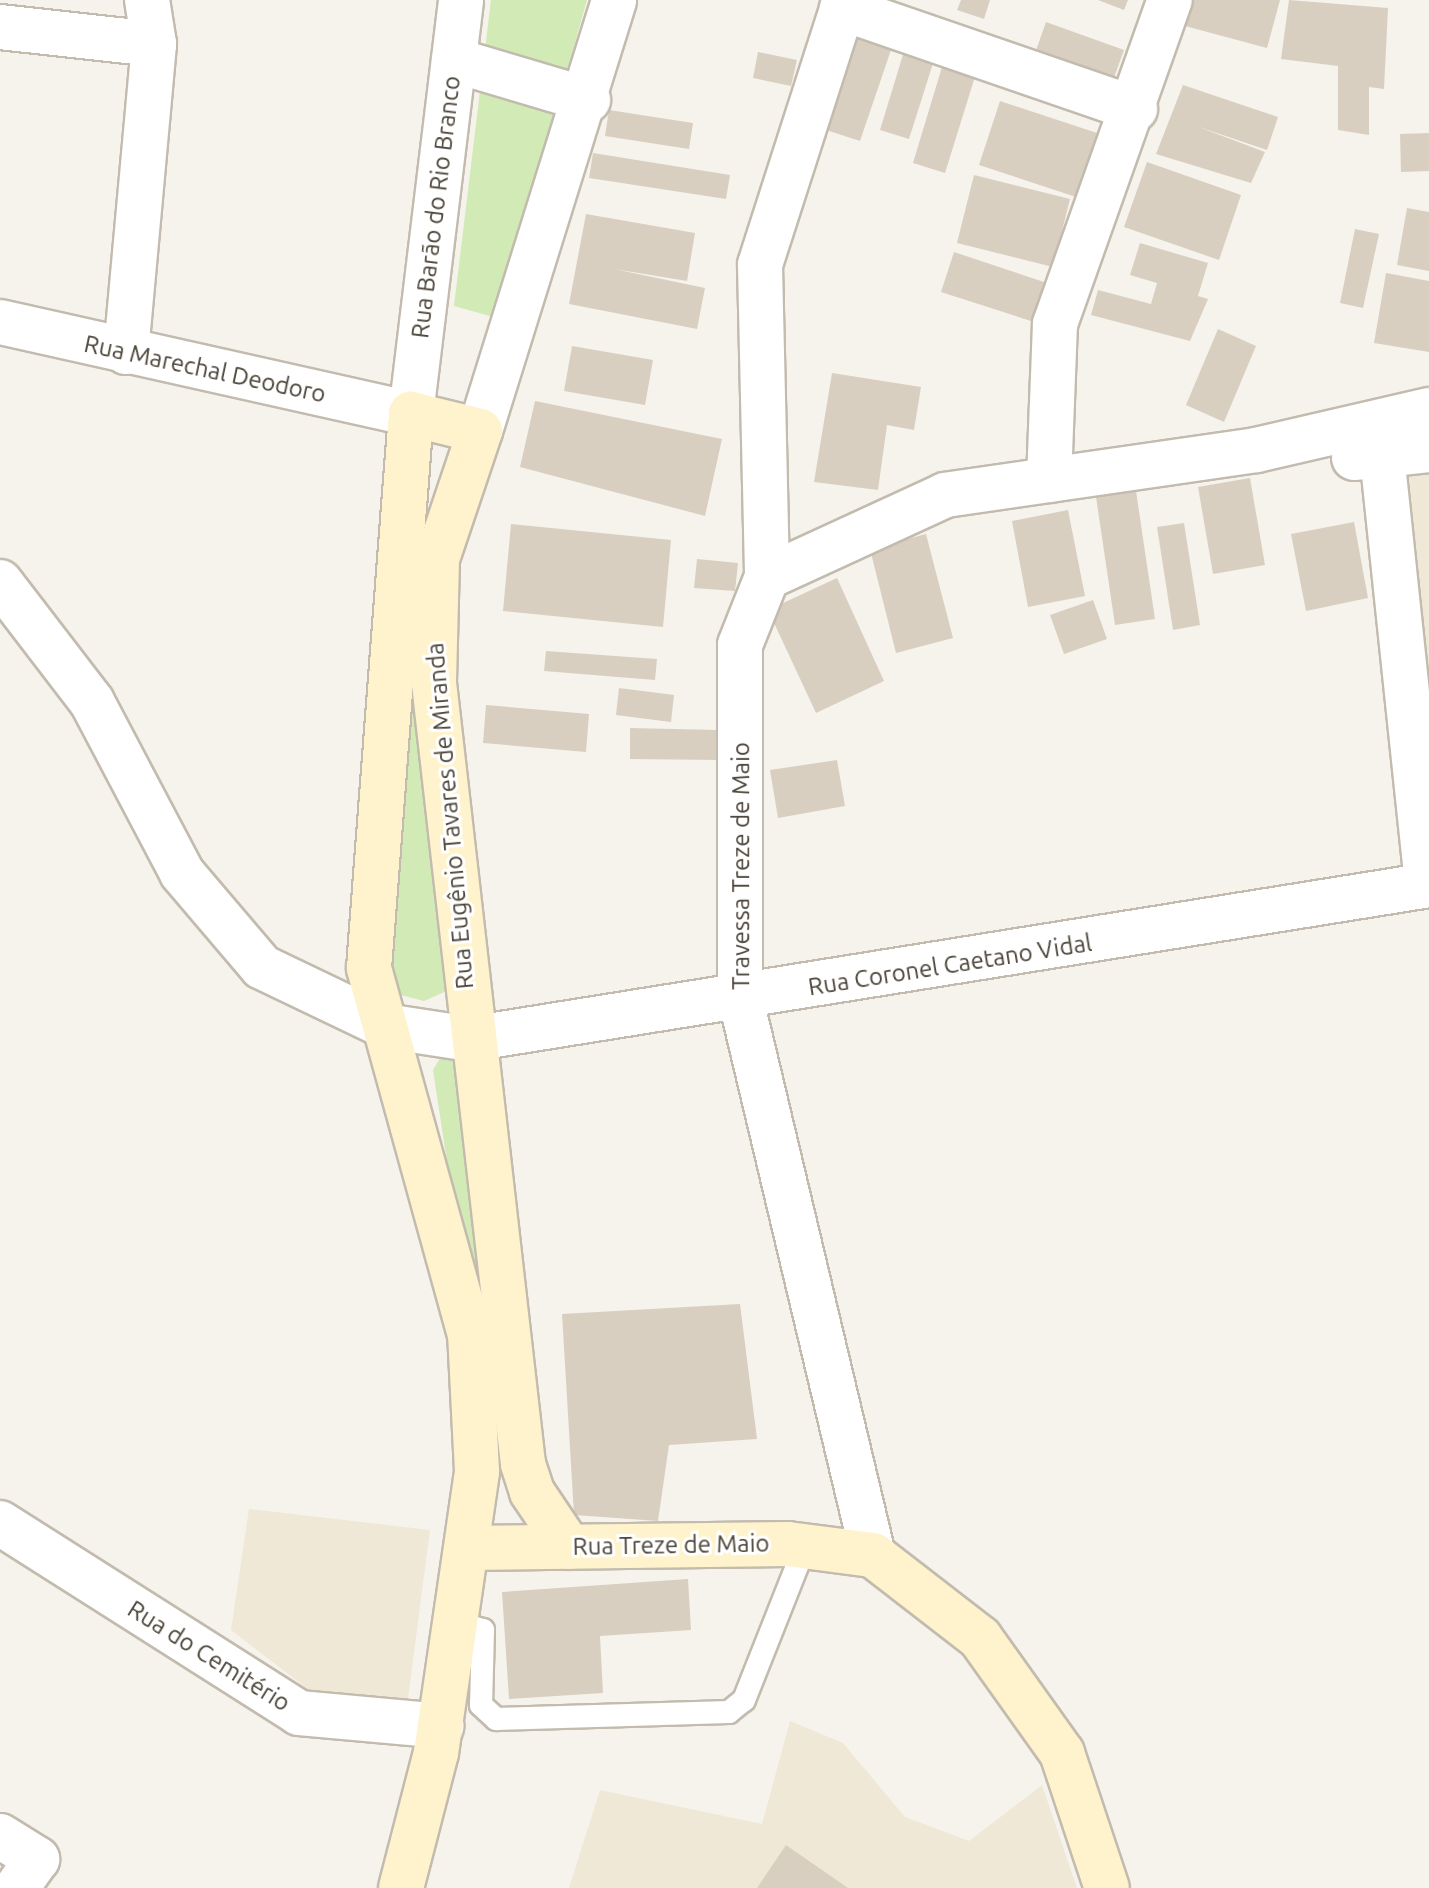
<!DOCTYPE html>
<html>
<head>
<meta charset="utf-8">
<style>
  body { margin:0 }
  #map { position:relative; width:1429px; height:1888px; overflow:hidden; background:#f6f3ec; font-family:Ubuntu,sans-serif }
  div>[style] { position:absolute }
  .education>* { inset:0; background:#efe8d6 }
  .green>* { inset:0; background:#d2eab5 }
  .building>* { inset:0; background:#d8cfc1 }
  .roads { filter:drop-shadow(2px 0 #c2bbae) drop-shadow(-2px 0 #c2bbae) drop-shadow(0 2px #c2bbae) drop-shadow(0 -2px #c2bbae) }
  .lane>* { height:22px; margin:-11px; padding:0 11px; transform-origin:11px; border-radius:11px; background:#fff }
  .street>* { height:44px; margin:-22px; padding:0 22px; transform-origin:22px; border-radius:22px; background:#fff }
  .secondary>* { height:44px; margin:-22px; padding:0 22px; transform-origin:22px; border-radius:22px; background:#fff3cd }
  span { translate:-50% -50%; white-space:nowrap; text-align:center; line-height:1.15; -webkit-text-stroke:6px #fff; paint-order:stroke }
  .street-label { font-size:24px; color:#4b4439 }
</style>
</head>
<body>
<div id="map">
  <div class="education">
    <i style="clip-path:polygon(1429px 469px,1429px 672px,1402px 473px)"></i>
    <i style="clip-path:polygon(249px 1509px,430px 1530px,407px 1706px,313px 1693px,231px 1630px)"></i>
    <i style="clip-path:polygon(790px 1721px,843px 1743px,905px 1817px,969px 1841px,1042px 1785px,1077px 1888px,569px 1888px,600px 1790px,762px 1824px)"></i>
  </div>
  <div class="green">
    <i style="clip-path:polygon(491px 0,587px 0,497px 318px,454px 306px)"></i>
    <i style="clip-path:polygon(403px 688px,413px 692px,449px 990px,424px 1001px,389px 992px)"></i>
    <i style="clip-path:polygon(458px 1057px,508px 1386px,487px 1425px,433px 1070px,440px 1058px)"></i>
  </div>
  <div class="building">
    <i style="clip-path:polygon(961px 0,990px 0,984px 19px,957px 10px)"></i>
    <i style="clip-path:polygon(1098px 0,1128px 0,1124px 10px)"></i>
    <i style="clip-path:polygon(1192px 0,1280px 0,1267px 48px,1185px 26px)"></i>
    <i style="clip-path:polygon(1289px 0,1388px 8px,1384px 89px,1369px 87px,1369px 135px,1338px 130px,1338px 66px,1281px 59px)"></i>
    <i style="clip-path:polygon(1046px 22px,1124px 50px,1112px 83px,1034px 56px)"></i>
    <i style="clip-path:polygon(854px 31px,893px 44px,860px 141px,820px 128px)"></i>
    <i style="clip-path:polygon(905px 48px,935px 57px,909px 139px,880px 130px)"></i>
    <i style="clip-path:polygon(758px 52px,797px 60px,791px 86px,753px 78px)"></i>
    <i style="clip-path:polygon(945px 57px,978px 67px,945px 173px,913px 163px)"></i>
    <i style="clip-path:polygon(1183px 85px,1278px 117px,1267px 150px,1196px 126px,1265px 152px,1251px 183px,1156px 154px)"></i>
    <i style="clip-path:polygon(1000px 101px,1097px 133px,1076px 197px,979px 165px)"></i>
    <i style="clip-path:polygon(609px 110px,693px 123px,689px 149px,605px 136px)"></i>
    <i style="clip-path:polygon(1429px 133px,1429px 171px,1401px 172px,1400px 134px)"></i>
    <i style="clip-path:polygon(593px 153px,730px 175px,726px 199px,589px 178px)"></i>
    <i style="clip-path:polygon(1147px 162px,1241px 195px,1219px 260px,1124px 227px)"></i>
    <i style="clip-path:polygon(974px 175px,1070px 199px,1053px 267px,957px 243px)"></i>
    <i style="clip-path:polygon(1407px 208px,1429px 212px,1429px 271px,1397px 265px)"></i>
    <i style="clip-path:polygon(586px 214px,695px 233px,687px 281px,614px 269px,705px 288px,697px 329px,569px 304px)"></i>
    <i style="clip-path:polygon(1355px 229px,1379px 234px,1363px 308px,1340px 303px)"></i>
    <i style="clip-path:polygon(1140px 243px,1208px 263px,1198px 296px,1208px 299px,1190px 341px,1091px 315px,1098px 290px,1151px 304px,1157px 283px,1130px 275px)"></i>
    <i style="clip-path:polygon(954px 252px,1050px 284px,1037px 323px,941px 292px)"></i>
    <i style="clip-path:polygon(1386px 273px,1429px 281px,1429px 352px,1374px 343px)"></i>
    <i style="clip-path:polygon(1218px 329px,1256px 346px,1224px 422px,1186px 405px)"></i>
    <i style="clip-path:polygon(572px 346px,653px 360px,645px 405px,564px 391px)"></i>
    <i style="clip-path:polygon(832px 373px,921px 387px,914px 430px,887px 425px,878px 490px,814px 482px)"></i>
    <i style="clip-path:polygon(535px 401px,722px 439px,705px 516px,520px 467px)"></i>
    <i style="clip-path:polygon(1250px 478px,1265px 565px,1213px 574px,1198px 487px)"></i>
    <i style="clip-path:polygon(1136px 491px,1155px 619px,1115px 625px,1096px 497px)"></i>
    <i style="clip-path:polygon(1068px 510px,1085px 596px,1028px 607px,1012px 521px)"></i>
    <i style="clip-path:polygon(1354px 522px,1368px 598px,1306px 611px,1291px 534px)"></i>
    <i style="clip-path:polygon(1184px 523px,1200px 625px,1173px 630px,1157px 527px)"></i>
    <i style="clip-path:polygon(511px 524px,671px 540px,663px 627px,503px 611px)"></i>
    <i style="clip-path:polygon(926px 534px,953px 638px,896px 653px,870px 549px)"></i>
    <i style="clip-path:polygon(697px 559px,738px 563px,735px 591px,694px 588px)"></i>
    <i style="clip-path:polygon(837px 578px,884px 681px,816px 713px,768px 610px)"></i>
    <i style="clip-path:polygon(1093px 600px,1107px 639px,1064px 654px,1050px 615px)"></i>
    <i style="clip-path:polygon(546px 651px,657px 659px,655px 680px,544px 671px)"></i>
    <i style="clip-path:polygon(619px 688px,674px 695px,671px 722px,616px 715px)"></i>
    <i style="clip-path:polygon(486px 705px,589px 714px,586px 752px,483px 743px)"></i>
    <i style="clip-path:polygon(630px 728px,719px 730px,719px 760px,630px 759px)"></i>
    <i style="clip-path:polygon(837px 760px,845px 806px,778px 818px,770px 770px)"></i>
    <i style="clip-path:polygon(740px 1304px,757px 1439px,669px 1445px,658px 1521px,574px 1515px,562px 1314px)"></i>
    <i style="clip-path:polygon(688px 1579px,691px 1630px,600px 1636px,603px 1693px,509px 1699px,502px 1592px)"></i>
    <i style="clip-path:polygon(786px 1845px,848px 1888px,757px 1888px)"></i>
  </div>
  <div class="roads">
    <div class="lane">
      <i style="left:458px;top:1623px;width:26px;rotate:16deg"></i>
      <i style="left:483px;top:1630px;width:75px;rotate:91.5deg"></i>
      <i style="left:481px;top:1705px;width:21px;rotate:43deg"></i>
      <i style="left:496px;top:1719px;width:233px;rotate:-1.7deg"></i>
      <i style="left:729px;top:1712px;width:19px;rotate:-39deg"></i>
      <i style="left:744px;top:1700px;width:166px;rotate:-68.4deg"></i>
    </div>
    <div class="street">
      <i style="left:845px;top:0;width:278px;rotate:107.8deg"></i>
      <i style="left:760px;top:265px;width:312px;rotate:88.7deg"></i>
      <i style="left:767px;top:577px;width:73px;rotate:111.7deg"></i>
      <i style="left:740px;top:645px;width:351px;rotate:90deg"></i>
      <i style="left:740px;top:996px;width:575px;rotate:76.62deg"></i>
      <i style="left:842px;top:8px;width:310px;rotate:19deg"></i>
      <i style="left:0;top:27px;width:155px;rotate:6.3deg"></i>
      <i style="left:454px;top:60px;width:140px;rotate:16.6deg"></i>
      <i style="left:0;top:322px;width:421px;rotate:12.6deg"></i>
      <i style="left:411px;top:414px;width:417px;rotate:-83.1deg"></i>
      <i style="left:126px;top:352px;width:309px;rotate:-84.8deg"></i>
      <i style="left:154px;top:44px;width:45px;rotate:-99deg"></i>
      <i style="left:480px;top:431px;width:451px;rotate:-72.7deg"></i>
      <i style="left:1382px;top:455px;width:432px;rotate:84deg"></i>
      <i style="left:1354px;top:458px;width:75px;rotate:-6.1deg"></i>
      <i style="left:1049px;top:480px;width:156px;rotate:-87.8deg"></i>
      <i style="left:1055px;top:324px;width:344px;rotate:-70.5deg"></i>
      <i style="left:767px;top:577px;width:196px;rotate:-24.7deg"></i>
      <i style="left:945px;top:495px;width:314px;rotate:-8.2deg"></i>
      <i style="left:1256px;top:450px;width:178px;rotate:-13deg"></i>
      <i style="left:0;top:582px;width:151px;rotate:52.5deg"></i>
      <i style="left:92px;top:702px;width:193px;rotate:62.2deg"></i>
      <i style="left:182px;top:873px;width:123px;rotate:49.6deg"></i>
      <i style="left:262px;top:967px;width:136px;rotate:25.6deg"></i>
      <i style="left:385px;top:1026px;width:86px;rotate:8.7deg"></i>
      <i style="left:470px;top:1039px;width:971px;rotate:-9.12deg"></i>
      <i style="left:0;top:1523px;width:354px;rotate:32.4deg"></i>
      <i style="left:299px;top:1713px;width:143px;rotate:5.2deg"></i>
      <i style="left:0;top:1836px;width:44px;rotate:31.9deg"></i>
      <i style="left:37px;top:1859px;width:35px;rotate:125deg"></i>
    </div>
    <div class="secondary">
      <i style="left:468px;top:1548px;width:320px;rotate:-0.7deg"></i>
      <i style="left:788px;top:1544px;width:86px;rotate:7.4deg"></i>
      <i style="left:873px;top:1555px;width:135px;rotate:37.8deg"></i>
      <i style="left:980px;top:1638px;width:141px;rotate:54.5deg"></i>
      <i style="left:1062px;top:1753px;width:142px;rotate:71.6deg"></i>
      <i style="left:401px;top:1888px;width:139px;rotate:-75.5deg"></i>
      <i style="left:436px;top:1753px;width:285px;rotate:-81.7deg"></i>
      <i style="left:477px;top:1471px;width:136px;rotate:-92.9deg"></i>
      <i style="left:470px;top:1335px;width:381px;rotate:-105.4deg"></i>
      <i style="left:369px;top:968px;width:556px;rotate:-85.66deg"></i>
      <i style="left:411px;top:414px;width:71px;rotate:13.8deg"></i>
      <i style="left:480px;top:431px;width:135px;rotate:108.6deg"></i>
      <i style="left:437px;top:559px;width:124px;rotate:91.4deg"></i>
      <i style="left:434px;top:683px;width:786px;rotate:83.5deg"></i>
      <i style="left:523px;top:1464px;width:29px;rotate:72deg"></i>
      <i style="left:532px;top:1492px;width:66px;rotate:56.1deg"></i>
    </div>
  </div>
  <div class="street-label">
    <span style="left:436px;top:207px;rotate:-83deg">Rua Barão do Rio Branco</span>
    <span style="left:205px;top:369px;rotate:12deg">Rua Marechal Deodoro</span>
    <span style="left:450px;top:816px;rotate:-95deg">Rua Eugênio Tavares de Miranda</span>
    <span style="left:741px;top:866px;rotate:-90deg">Travessa Treze de Maio</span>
    <span style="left:950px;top:965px;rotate:-9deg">Rua Coronel Caetano Vidal</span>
    <span style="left:671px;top:1545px;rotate:-1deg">Rua Treze de Maio</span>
    <span style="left:209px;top:1656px;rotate:32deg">Rua do Cemitério</span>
  </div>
</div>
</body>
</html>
